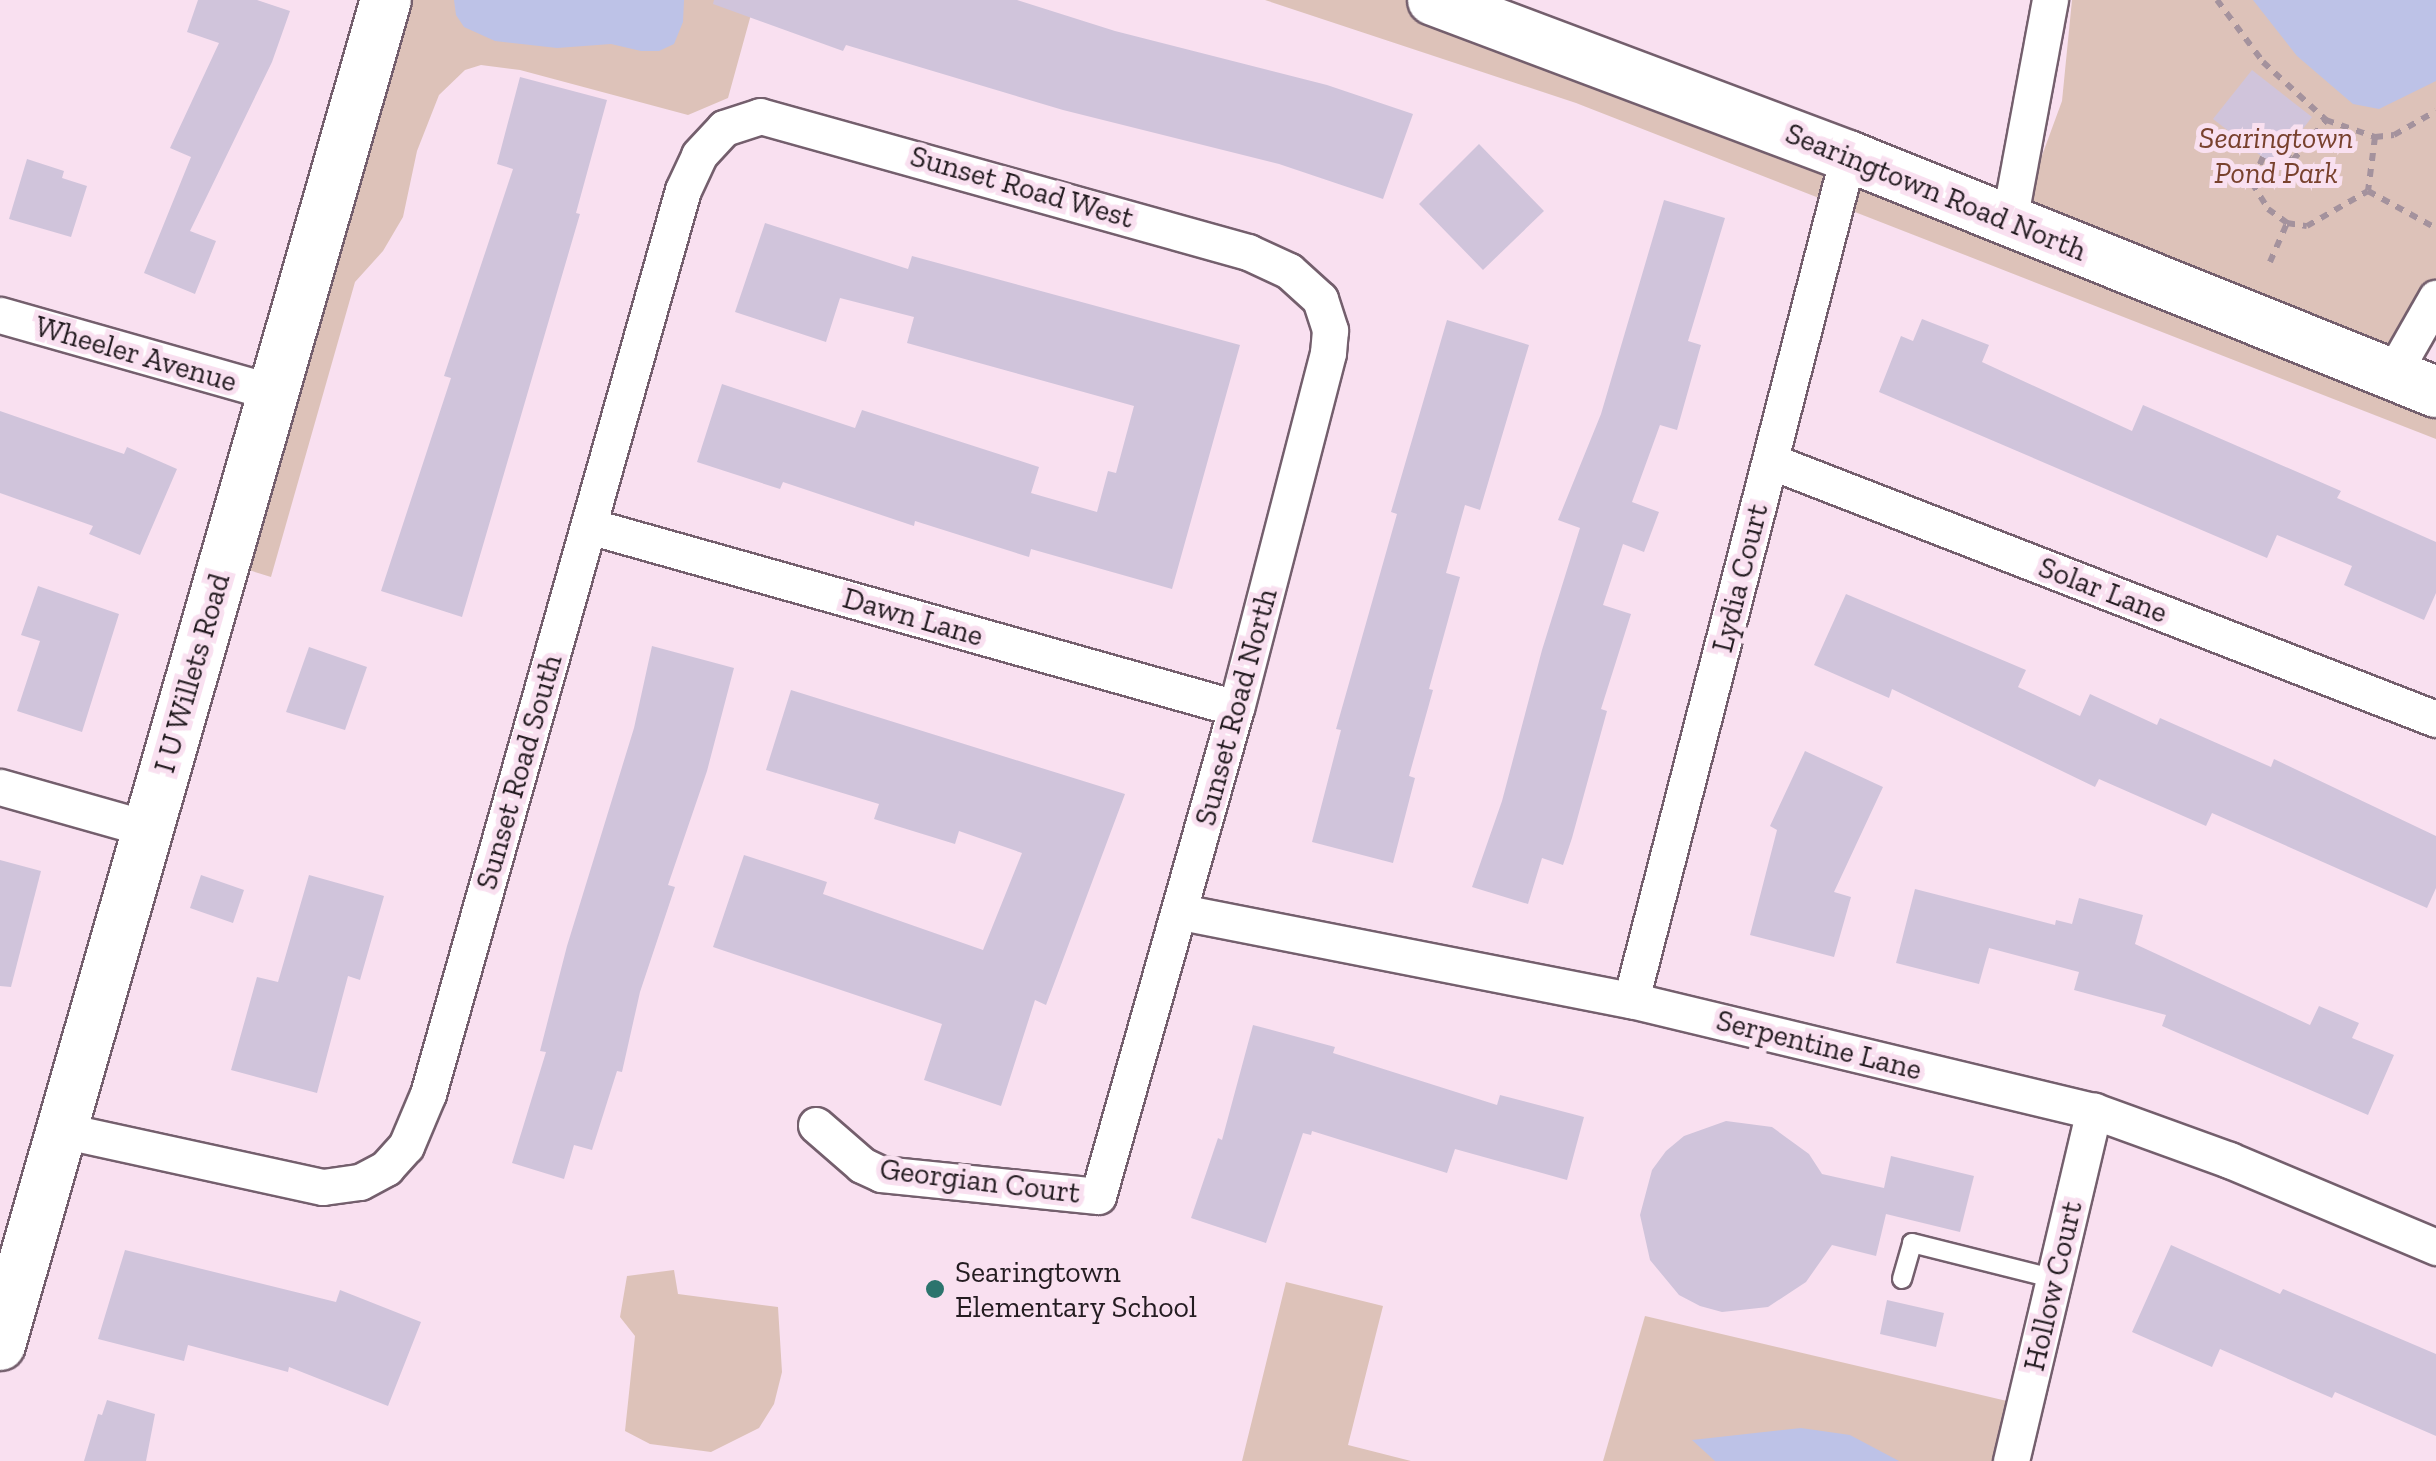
<!DOCTYPE html>
<html>
<head>
<meta charset="utf-8">
<style>
  body { margin:0 }
  #map { position:relative; width:2436px; height:1461px; overflow:hidden; background:#f9e0f0; font-family:"Zilla Slab",serif }
  div>[style] { position:absolute }
  .green>* { inset:0; background:#ddc2b9 }
  .water>* { inset:0; background:#bdc2e7 }
  .building>* { inset:0; background:#d0c4db }
  .path>* { height:6px; margin-top:-3px; transform-origin:0; background:repeating-linear-gradient(90deg,#a4929d 0 8px,transparent 0 16px) }
  .roads { filter:drop-shadow(2px 0 #745f6d) drop-shadow(-2px 0 #745f6d) drop-shadow(0 2px #745f6d) drop-shadow(0 -2px #745f6d) }
  .lane>* { height:18px; margin:-9px; padding:0 9px; transform-origin:9px; border-radius:9px; background:#fff }
  .street>* { height:35px; margin:-17.5px; padding:0 17.5px; transform-origin:17.5px; border-radius:17.5px; background:#fff }
  .secondary>* { height:50px; margin:-25px; padding:0 25px; transform-origin:25px; border-radius:25px; background:#fff }
  .dots>* { width:28px; height:28px; translate:-50% -50%; box-sizing:border-box; border:5px solid #f9e0f0; border-radius:50% }
  span { translate:-50% -50%; white-space:nowrap; text-align:center; line-height:1.15; -webkit-text-stroke:10px #f9e0f0; paint-order:stroke }
  .park-label { font-size:30px; color:#78412d; font-style:italic }
  .street-label { font-size:30px; color:#241c21 }
  .poi-label { font-size:30px; color:#241c21 }
  .left { translate:0 -50%; text-align:left }
</style>
</head>
<body>
<div id="map">
  <div class="green">
    <i style="clip-path:polygon(394px 0,755px 0,728px 98px,688px 115px,520px 70px,481px 65px,465px 70px,439px 95px,417px 151px,403px 217px,383px 251px,355px 282px,271px 577px,233px 565px)"></i>
    <i style="clip-path:polygon(1265px 0,1451px 0,2018px 221px,2062px 101px,2072px 0,2436px 0,2436px 288px,2391px 369px,2436px 387px,2436px 439px,1576px 103px)"></i>
    <i style="clip-path:polygon(674px 1270px,678px 1294px,778px 1307px,782px 1372px,774px 1404px,759px 1428px,711px 1452px,650px 1444px,625px 1431px,635px 1336px,620px 1317px,627px 1276px)"></i>
    <i style="clip-path:polygon(1286px 1282px,1383px 1306px,1348px 1445px,1411px 1461px,1242px 1461px)"></i>
    <i style="clip-path:polygon(1645px 1316px,2024px 1405px,2011px 1461px,1603px 1461px)"></i>
  </div>
  <div class="water">
    <i style="clip-path:polygon(454px 0,684px 0,683px 22px,674px 44px,659px 51px,641px 51px,611px 44px,557px 48px,495px 41px,464px 27px,456px 15px)"></i>
    <i style="clip-path:polygon(2253px 0,2436px 0,2436px 81px,2379px 109px,2353px 104px,2297px 56px)"></i>
    <i style="clip-path:polygon(1801px 1428px,1850px 1435px,1899px 1461px,1715px 1461px,1692px 1440px)"></i>
  </div>
  <div class="building">
    <i style="clip-path:polygon(198px 0,257px 0,290px 11px,272px 62px,190px 231px,216px 241px,195px 294px,144px 273px,191px 157px,170px 148px,219px 43px,187px 32px)"></i>
    <i style="clip-path:polygon(714px 0,1017px 0,1115px 31px,1327px 85px,1413px 114px,1383px 199px,1279px 164px,1063px 110px,846px 45px,843px 51px,713px 4px)"></i>
    <i style="clip-path:polygon(2252px 70px,2312px 117px,2274px 166px,2213px 119px)"></i>
    <i style="clip-path:polygon(520px 77px,607px 100px,576px 213px,580px 214px,462px 617px,381px 591px,451px 378px,444px 376px,513px 169px,497px 164px)"></i>
    <i style="clip-path:polygon(1479px 144px,1544px 211px,1483px 270px,1419px 204px)"></i>
    <i style="clip-path:polygon(27px 159px,64px 171px,62px 178px,87px 186px,71px 237px,9px 219px)"></i>
    <i style="clip-path:polygon(1664px 200px,1725px 218px,1688px 341px,1701px 345px,1677px 430px,1660px 425px,1632px 502px,1659px 512px,1644px 552px,1623px 544px,1603px 605px,1631px 614px,1601px 709px,1607px 711px,1572px 838px,1563px 865px,1542px 858px,1528px 904px,1472px 887px,1502px 801px,1542px 650px,1580px 528px,1558px 520px,1601px 414px)"></i>
    <i style="clip-path:polygon(765px 223px,908px 269px,912px 256px,1240px 345px,1172px 589px,1031px 549px,1029px 557px,915px 521px,914px 526px,783px 482px,780px 489px,697px 462px,722px 384px,855px 428px,862px 410px,1039px 467px,1031px 493px,1097px 512px,1108px 471px,1116px 473px,1134px 406px,907px 343px,914px 317px,840px 298px,826px 342px,735px 312px)"></i>
    <i style="clip-path:polygon(1922px 319px,1989px 345px,1982px 362px,2132px 431px,2143px 405px,2341px 491px,2337px 498px,2436px 542px,2436px 593px,2424px 620px,2344px 585px,2352px 566px,2277px 535px,2267px 558px,1879px 392px,1901px 336px,1913px 341px)"></i>
    <i style="clip-path:polygon(1447px 320px,1529px 345px,1480px 510px,1465px 505px,1446px 573px,1460px 577px,1429px 689px,1433px 690px,1409px 776px,1415px 778px,1393px 863px,1312px 842px,1341px 730px,1336px 729px,1397px 514px,1391px 512px)"></i>
    <i style="clip-path:polygon(0 411px,124px 454px,127px 447px,177px 469px,140px 555px,89px 534px,93px 526px,0 493px)"></i>
    <i style="clip-path:polygon(38px 586px,119px 614px,82px 732px,17px 711px,40px 641px,21px 635px)"></i>
    <i style="clip-path:polygon(1846px 594px,2026px 670px,2018px 687px,2080px 716px,2090px 694px,2157px 725px,2160px 718px,2271px 767px,2274px 759px,2436px 836px,2436px 888px,2427px 908px,2212px 813px,2206px 826px,2099px 779px,2095px 787px,1892px 689px,1889px 698px,1814px 665px)"></i>
    <i style="clip-path:polygon(652px 646px,734px 668px,707px 771px,668px 885px,675px 887px,640px 992px,622px 1072px,617px 1071px,592px 1150px,574px 1145px,564px 1179px,512px 1163px,546px 1052px,540px 1051px,567px 946px,634px 728px)"></i>
    <i style="clip-path:polygon(309px 647px,367px 667px,345px 730px,286px 712px)"></i>
    <i style="clip-path:polygon(791px 690px,1125px 794px,1046px 1005px,1035px 1000px,1001px 1106px,924px 1080px,942px 1024px,713px 947px,744px 855px,827px 882px,823px 894px,983px 950px,1022px 853px,959px 831px,955px 844px,874px 819px,879px 804px,766px 770px)"></i>
    <i style="clip-path:polygon(1805px 751px,1883px 787px,1834px 892px,1851px 897px,1834px 957px,1750px 935px,1777px 830px,1770px 826px)"></i>
    <i style="clip-path:polygon(0 860px,41px 871px,11px 987px,0 986px)"></i>
    <i style="clip-path:polygon(201px 875px,244px 890px,233px 923px,190px 908px)"></i>
    <i style="clip-path:polygon(309px 875px,384px 896px,360px 980px,348px 976px,317px 1093px,231px 1070px,257px 977px,278px 982px)"></i>
    <i style="clip-path:polygon(1915px 889px,2055px 925px,2056px 920px,2072px 924px,2079px 898px,2143px 915px,2135px 944px,2310px 1025px,2319px 1006px,2359px 1023px,2352px 1038px,2394px 1055px,2368px 1115px,2162px 1026px,2166px 1015px,2074px 990px,2079px 972px,1989px 948px,1979px 984px,1896px 963px)"></i>
    <i style="clip-path:polygon(1253px 1025px,1335px 1047px,1333px 1053px,1497px 1105px,1500px 1095px,1584px 1117px,1567px 1180px,1455px 1149px,1447px 1173px,1312px 1131px,1311px 1135px,1303px 1133px,1266px 1243px,1191px 1218px,1218px 1138px,1222px 1140px)"></i>
    <i style="clip-path:polygon(1726px 1121px,1772px 1127px,1809px 1154px,1822px 1174px,1884px 1188px,1891px 1156px,1974px 1176px,1960px 1232px,1886px 1214px,1876px 1256px,1832px 1245px,1806px 1282px,1768px 1307px,1722px 1312px,1700px 1306px,1679px 1295px,1650px 1260px,1640px 1215px,1652px 1170px,1666px 1151px,1684px 1136px)"></i>
    <i style="clip-path:polygon(2171px 1245px,2280px 1294px,2283px 1289px,2436px 1354px,2436px 1436px,2335px 1392px,2332px 1398px,2220px 1349px,2212px 1367px,2132px 1332px)"></i>
    <i style="clip-path:polygon(125px 1250px,336px 1302px,340px 1290px,421px 1322px,388px 1406px,289px 1367px,288px 1372px,188px 1345px,184px 1361px,98px 1339px)"></i>
    <i style="clip-path:polygon(1887px 1300px,1944px 1313px,1936px 1347px,1880px 1334px)"></i>
    <i style="clip-path:polygon(107px 1400px,155px 1414px,146px 1461px,84px 1461px,98px 1414px,102px 1415px)"></i>
  </div>
  <div class="path">
    <i style="left:2217px;top:0;width:77px;rotate:53.4deg"></i>
    <i style="left:2263px;top:62px;width:86px;rotate:42.6deg"></i>
    <i style="left:2326px;top:120px;width:52px;rotate:19.1deg"></i>
    <i style="left:2375px;top:137px;width:19px;rotate:-6deg"></i>
    <i style="left:2394px;top:135px;width:48px;rotate:-29.7deg"></i>
    <i style="left:2375px;top:137px;width:54px;rotate:97.4deg"></i>
    <i style="left:2368px;top:191px;width:77px;rotate:28.6deg"></i>
    <i style="left:2284px;top:153px;width:11px;rotate:38deg"></i>
    <i style="left:2293px;top:160px;width:52px;rotate:-50.5deg"></i>
    <i style="left:2263px;top:157px;width:28px;rotate:113deg"></i>
    <i style="left:2252px;top:183px;width:31px;rotate:58deg"></i>
    <i style="left:2268px;top:209px;width:24px;rotate:36deg"></i>
    <i style="left:2287px;top:223px;width:20px;rotate:9deg"></i>
    <i style="left:2307px;top:226px;width:70px;rotate:-29.8deg"></i>
    <i style="left:2270px;top:262px;width:43px;rotate:-66.4deg"></i>
  </div>
  <div class="roads">
    <div class="lane">
      <i style="left:1902px;top:1279px;width:37px;rotate:-74deg"></i>
      <i style="left:1912px;top:1243px;width:147px;rotate:14.1deg"></i>
    </div>
    <div class="street">
      <i style="left:2009px;top:221px;width:225px;rotate:-79.5deg"></i>
      <i style="left:0;top:315px;width:283px;rotate:15.8deg"></i>
      <i style="left:2392px;top:375px;width:89px;rotate:-60.3deg"></i>
      <i style="left:1770px;top:461px;width:714px;rotate:21.18deg"></i>
      <i style="left:589px;top:526px;width:672px;rotate:15.71deg"></i>
      <i style="left:0;top:787px;width:154px;rotate:15.8deg"></i>
      <i style="left:1181px;top:912px;width:459px;rotate:11.1deg"></i>
      <i style="left:1631px;top:1000px;width:476px;rotate:13.5deg"></i>
      <i style="left:2094px;top:1111px;width:144px;rotate:19.9deg"></i>
      <i style="left:2229px;top:1160px;width:225px;rotate:22.8deg"></i>
      <i style="left:1631px;top:1000px;width:871px;rotate:-75.58deg"></i>
      <i style="left:61px;top:1130px;width:268px;rotate:12.3deg"></i>
      <i style="left:323px;top:1187px;width:37px;rotate:-8deg"></i>
      <i style="left:360px;top:1182px;width:30px;rotate:-28deg"></i>
      <i style="left:386px;top:1168px;width:30px;rotate:-48deg"></i>
      <i style="left:406px;top:1146px;width:56px;rotate:-67.1deg"></i>
      <i style="left:428px;top:1094px;width:939px;rotate:-74.25deg"></i>
      <i style="left:683px;top:190px;width:38px;rotate:-65deg"></i>
      <i style="left:699px;top:155px;width:37px;rotate:-47deg"></i>
      <i style="left:724px;top:128px;width:38px;rotate:-18deg"></i>
      <i style="left:760px;top:116px;width:507px;rotate:15.57deg"></i>
      <i style="left:1248px;top:252px;width:45px;rotate:24.9deg"></i>
      <i style="left:1289px;top:271px;width:42px;rotate:42.1deg"></i>
      <i style="left:1320px;top:299px;width:33px;rotate:72deg"></i>
      <i style="left:1330px;top:330px;width:23px;rotate:95deg"></i>
      <i style="left:1328px;top:353px;width:367px;rotate:104.5deg"></i>
      <i style="left:1236px;top:708px;width:507px;rotate:105.79deg"></i>
      <i style="left:1098px;top:1196px;width:218px;rotate:-174.2deg"></i>
      <i style="left:881px;top:1174px;width:21px;rotate:-155deg"></i>
      <i style="left:862px;top:1165px;width:61px;rotate:-139deg"></i>
      <i style="left:2011px;top:1461px;width:360px;rotate:-76.7deg"></i>
    </div>
    <div class="secondary">
      <i style="left:1433px;top:0;width:443px;rotate:20.6deg"></i>
      <i style="left:1848px;top:156px;width:634px;rotate:21.87deg"></i>
      <i style="left:0;top:1345px;width:1399px;rotate:-73.99deg"></i>
    </div>
  </div>
  <div class="dots">
    <i style="left:935px;top:1289px;background:#2c746d"></i>
  </div>
  <div class="park-label">
    <span style="left:2276px;top:155px">Searingtown<br>Pond Park</span>
  </div>
  <div class="street-label">
    <span style="left:1022px;top:187px;rotate:16deg">Sunset Road West</span>
    <span style="left:1936px;top:192px;rotate:22deg">Searingtown Road North</span>
    <span style="left:136px;top:354px;rotate:16deg">Wheeler Avenue</span>
    <span style="left:1740px;top:578px;rotate:-76deg">Lydia Court</span>
    <span style="left:2103px;top:590px;rotate:21deg">Solar Lane</span>
    <span style="left:913px;top:617px;rotate:16deg">Dawn Lane</span>
    <span style="left:192px;top:673px;rotate:-74deg">I U Willets Road</span>
    <span style="left:1236px;top:707px;rotate:-75deg">Sunset Road North</span>
    <span style="left:519px;top:772px;rotate:-74deg">Sunset Road South</span>
    <span style="left:1819px;top:1045px;rotate:14deg">Serpentine Lane</span>
    <span style="left:980px;top:1181px;rotate:7deg">Georgian Court</span>
    <span style="left:2053px;top:1286px;rotate:-77deg">Hollow Court</span>
  </div>
  <div class="poi-label">
    <span class="left" style="left:955px;top:1289px">Searingtown<br>Elementary School</span>
  </div>
</div>
</body>
</html>
